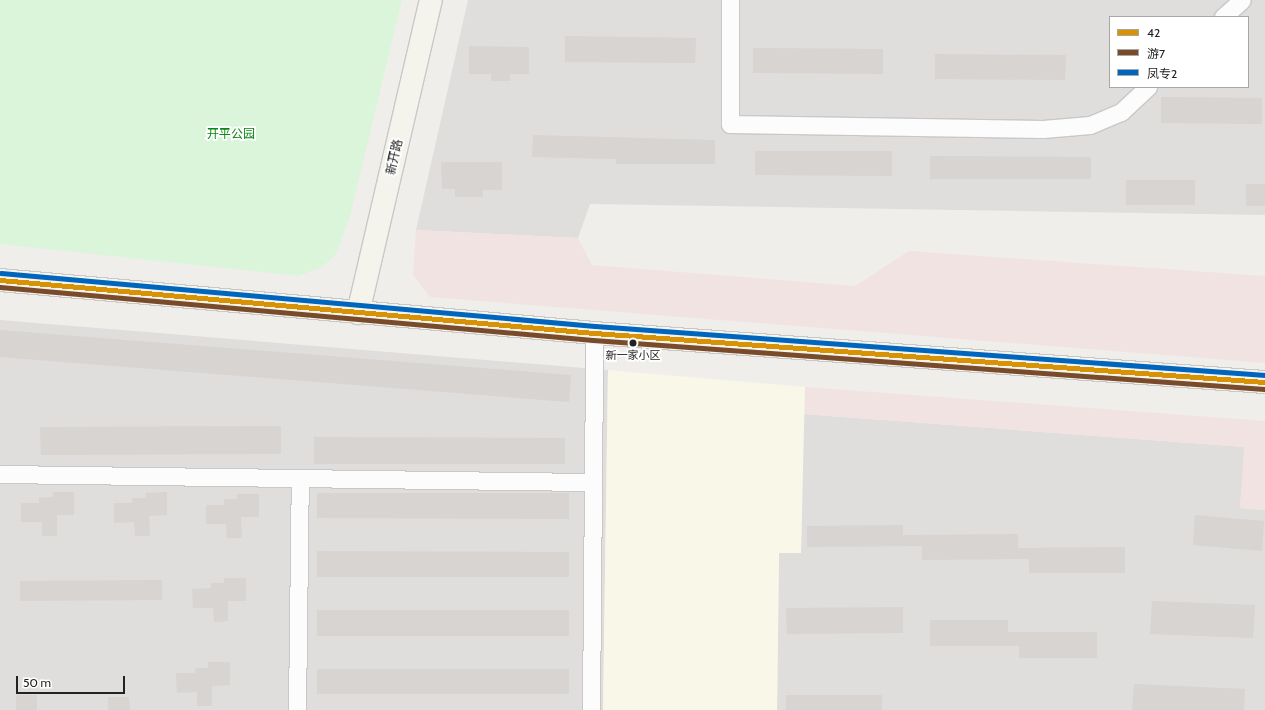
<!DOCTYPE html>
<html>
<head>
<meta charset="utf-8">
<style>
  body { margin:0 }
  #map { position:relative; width:1265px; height:710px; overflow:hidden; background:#f0eeeb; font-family:Cabin,"Noto Sans SC",sans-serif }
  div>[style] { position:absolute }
  .residential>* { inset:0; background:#dfdedc }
  .commercial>* { inset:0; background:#f1e3e1 }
  .education>* { inset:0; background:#f8f7e8 }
  .park>* { inset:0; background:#daf5da }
  .building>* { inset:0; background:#d7d4d2 }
  .roads { filter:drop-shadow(1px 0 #c9c8c7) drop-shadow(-1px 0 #c9c8c7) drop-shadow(0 1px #c9c8c7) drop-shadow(0 -1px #c9c8c7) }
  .street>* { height:17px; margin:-8.5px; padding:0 8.5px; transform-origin:8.5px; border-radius:8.5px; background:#fdfcfc }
  .secondary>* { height:22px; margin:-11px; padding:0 11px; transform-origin:11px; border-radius:11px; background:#f4f4ed }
  .bus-1>* { height:5px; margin:-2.5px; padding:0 2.5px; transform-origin:2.5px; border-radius:2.5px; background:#d79205 }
  .bus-2>* { height:5px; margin:-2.5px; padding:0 2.5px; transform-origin:2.5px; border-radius:2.5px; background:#7a4b2a }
  .bus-3>* { height:5px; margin:-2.5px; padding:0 2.5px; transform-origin:2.5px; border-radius:2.5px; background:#0065bd }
  .dots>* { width:11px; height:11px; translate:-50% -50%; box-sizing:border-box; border:2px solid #fff; border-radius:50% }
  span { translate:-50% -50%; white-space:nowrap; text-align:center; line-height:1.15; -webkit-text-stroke:3.5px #fff; paint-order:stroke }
  .bus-label { font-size:11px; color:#222 }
  .park-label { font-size:12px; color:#0c8416 }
  .street-label { font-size:12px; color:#222 }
  .legend { position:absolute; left:1109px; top:16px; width:140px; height:72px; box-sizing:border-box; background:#fff; border:1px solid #a7a7a7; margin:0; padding:5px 7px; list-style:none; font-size:12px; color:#222 }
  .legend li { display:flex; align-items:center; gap:8px; height:20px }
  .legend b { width:20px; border:1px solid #a7a7a7 }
  .scale { position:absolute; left:16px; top:676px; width:109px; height:18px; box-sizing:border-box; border:2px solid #222; border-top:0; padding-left:5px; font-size:12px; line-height:14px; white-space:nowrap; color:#222; -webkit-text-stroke:3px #fff; paint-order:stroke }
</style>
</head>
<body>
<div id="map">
  <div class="residential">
    <i style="clip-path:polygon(evenodd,468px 0,1265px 0,1265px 215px,590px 204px,578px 238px,416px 230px,468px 0,1110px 17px,1248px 17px,1248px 87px,1110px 87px,1110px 17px)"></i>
    <i style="clip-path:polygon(0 320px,608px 370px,603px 710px,0 710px)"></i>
    <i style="clip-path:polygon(803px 414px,1245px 447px,1240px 508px,1265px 510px,1265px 710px,777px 710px,779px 552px,801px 553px)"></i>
  </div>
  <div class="commercial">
    <i style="clip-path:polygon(416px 230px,578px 238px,592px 265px,855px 286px,909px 251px,1265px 276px,1265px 363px,430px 297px,413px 275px)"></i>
    <i style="clip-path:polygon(805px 387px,1265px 421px,1265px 510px,1240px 508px,1244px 447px,803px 414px)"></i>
  </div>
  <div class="education">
    <i style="clip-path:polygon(608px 370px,805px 387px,801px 553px,779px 553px,777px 710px,603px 710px)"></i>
  </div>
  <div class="park">
    <i style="clip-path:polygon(0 0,402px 0,350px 216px,336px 254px,322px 267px,298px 276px,0 244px)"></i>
  </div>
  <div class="building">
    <i style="clip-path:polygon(565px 36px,696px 38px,695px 63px,565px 62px)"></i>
    <i style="clip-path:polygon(469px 46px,529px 47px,529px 74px,510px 74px,510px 81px,491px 81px,491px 74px,469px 74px)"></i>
    <i style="clip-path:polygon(753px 48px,883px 49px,883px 74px,753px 73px)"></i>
    <i style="clip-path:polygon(935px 54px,1066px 55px,1065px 80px,935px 79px)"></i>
    <i style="clip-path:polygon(1161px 97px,1262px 98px,1262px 124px,1161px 123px)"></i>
    <i style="clip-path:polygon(533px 135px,715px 140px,715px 164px,616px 164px,616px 159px,532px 157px)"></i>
    <i style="clip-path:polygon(755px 151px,892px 151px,892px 176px,755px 175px)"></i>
    <i style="clip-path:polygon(930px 156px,1091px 157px,1091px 179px,930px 179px)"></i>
    <i style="clip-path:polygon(441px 162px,502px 162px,502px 190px,483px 190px,483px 197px,455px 197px,455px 189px,442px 189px)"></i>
    <i style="clip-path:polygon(1126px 180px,1195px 180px,1195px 205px,1126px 205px)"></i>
    <i style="clip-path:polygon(1246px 184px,1265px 184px,1265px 206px,1246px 206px)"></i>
    <i style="clip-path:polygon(0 330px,571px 375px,569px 402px,0 357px)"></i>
    <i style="clip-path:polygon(281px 426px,281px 454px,41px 455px,40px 427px)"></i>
    <i style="clip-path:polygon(314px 437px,565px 438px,565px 464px,314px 464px)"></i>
    <i style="clip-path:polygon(53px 492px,74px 492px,74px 515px,57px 515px,57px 536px,42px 536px,42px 522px,21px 522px,21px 503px,39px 503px,39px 498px,53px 497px)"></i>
    <i style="clip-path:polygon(167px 492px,167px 515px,149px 516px,150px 536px,135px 536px,134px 522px,114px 523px,114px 503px,132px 503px,132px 498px,146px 498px,146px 493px)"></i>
    <i style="clip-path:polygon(317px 493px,569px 493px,569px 519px,317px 518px)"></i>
    <i style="clip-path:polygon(237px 494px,259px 494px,259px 517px,241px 517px,242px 538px,227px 538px,226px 524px,206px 524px,206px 505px,224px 505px,224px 499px,237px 499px)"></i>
    <i style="clip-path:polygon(1195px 515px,1264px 521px,1262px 551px,1193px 545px)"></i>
    <i style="clip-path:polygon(903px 525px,903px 535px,1018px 534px,1018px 548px,1125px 547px,1125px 573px,1029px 573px,1029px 559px,922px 560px,922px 546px,807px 547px,807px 526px)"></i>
    <i style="clip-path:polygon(317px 551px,569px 552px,569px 577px,317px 577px)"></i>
    <i style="clip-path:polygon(224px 578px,246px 578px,246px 601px,228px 601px,228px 621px,214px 622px,213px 608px,193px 608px,192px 589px,211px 588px,211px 583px,224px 583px)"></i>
    <i style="clip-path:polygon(162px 580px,162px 600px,20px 601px,20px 581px)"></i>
    <i style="clip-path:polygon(1152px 601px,1255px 605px,1253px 638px,1150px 634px)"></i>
    <i style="clip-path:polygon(903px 607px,903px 633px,787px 634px,786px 608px)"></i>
    <i style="clip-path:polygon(317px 610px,569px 610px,569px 636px,317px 636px)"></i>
    <i style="clip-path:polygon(930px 620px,1008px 620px,1008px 632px,1097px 632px,1097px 658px,1019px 658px,1019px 646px,930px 646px)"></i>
    <i style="clip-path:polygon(208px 662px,230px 662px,230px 685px,212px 686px,212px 706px,197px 706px,197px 692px,177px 693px,176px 673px,195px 673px,195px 668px,208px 668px)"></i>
    <i style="clip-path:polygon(317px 669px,569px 669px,569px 694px,317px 694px)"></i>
    <i style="clip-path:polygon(1134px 684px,1245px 689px,1244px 710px,1132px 710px)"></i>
    <i style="clip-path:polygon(16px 695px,37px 695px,37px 710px,16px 710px)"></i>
    <i style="clip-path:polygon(786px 695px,882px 695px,882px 710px,786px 710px)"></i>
    <i style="clip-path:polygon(108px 697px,129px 697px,130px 710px,108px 710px)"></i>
  </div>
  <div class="roads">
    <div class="street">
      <i style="left:730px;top:0;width:124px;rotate:90deg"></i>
      <i style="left:730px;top:124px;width:313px;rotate:0.9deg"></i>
      <i style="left:1043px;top:129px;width:47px;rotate:-4.9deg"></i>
      <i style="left:1090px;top:125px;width:34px;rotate:-23deg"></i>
      <i style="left:1121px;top:112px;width:37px;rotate:-43deg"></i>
      <i style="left:1223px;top:17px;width:25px;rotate:-42deg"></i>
      <i style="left:0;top:474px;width:591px;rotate:0.78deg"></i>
      <i style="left:297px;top:710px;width:232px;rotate:-89.3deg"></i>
      <i style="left:591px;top:710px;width:377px;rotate:-89.5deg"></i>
    </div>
    <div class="secondary">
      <i style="left:0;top:280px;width:596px;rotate:5.1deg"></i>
      <i style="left:594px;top:333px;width:673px;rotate:4.18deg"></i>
      <i style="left:358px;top:313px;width:321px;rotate:-76.9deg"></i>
    </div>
  </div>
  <div class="bus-1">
    <i style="left:0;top:280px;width:596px;rotate:5.1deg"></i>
    <i style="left:594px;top:333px;width:673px;rotate:4.18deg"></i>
  </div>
  <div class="bus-2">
    <i style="left:0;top:287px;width:595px;rotate:5.11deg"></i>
    <i style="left:593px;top:340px;width:673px;rotate:4.18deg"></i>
  </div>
  <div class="bus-3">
    <i style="left:1px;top:273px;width:596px;rotate:5.1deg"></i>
    <i style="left:595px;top:326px;width:672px;rotate:4.18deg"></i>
  </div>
  <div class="dots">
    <i style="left:633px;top:343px;background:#222"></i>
  </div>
  <div class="bus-label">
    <span style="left:633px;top:355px">新一家小区</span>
  </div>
  <div class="park-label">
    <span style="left:231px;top:134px">开平公园</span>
  </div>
  <div class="street-label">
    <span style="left:394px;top:157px;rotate:-77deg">新开路</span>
  </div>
  <ul class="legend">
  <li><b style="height:5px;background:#d79205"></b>42</li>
  <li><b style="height:5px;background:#7a4b2a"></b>游7</li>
  <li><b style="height:5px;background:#0065bd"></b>凤专2</li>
  </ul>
  <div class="scale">50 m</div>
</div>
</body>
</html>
